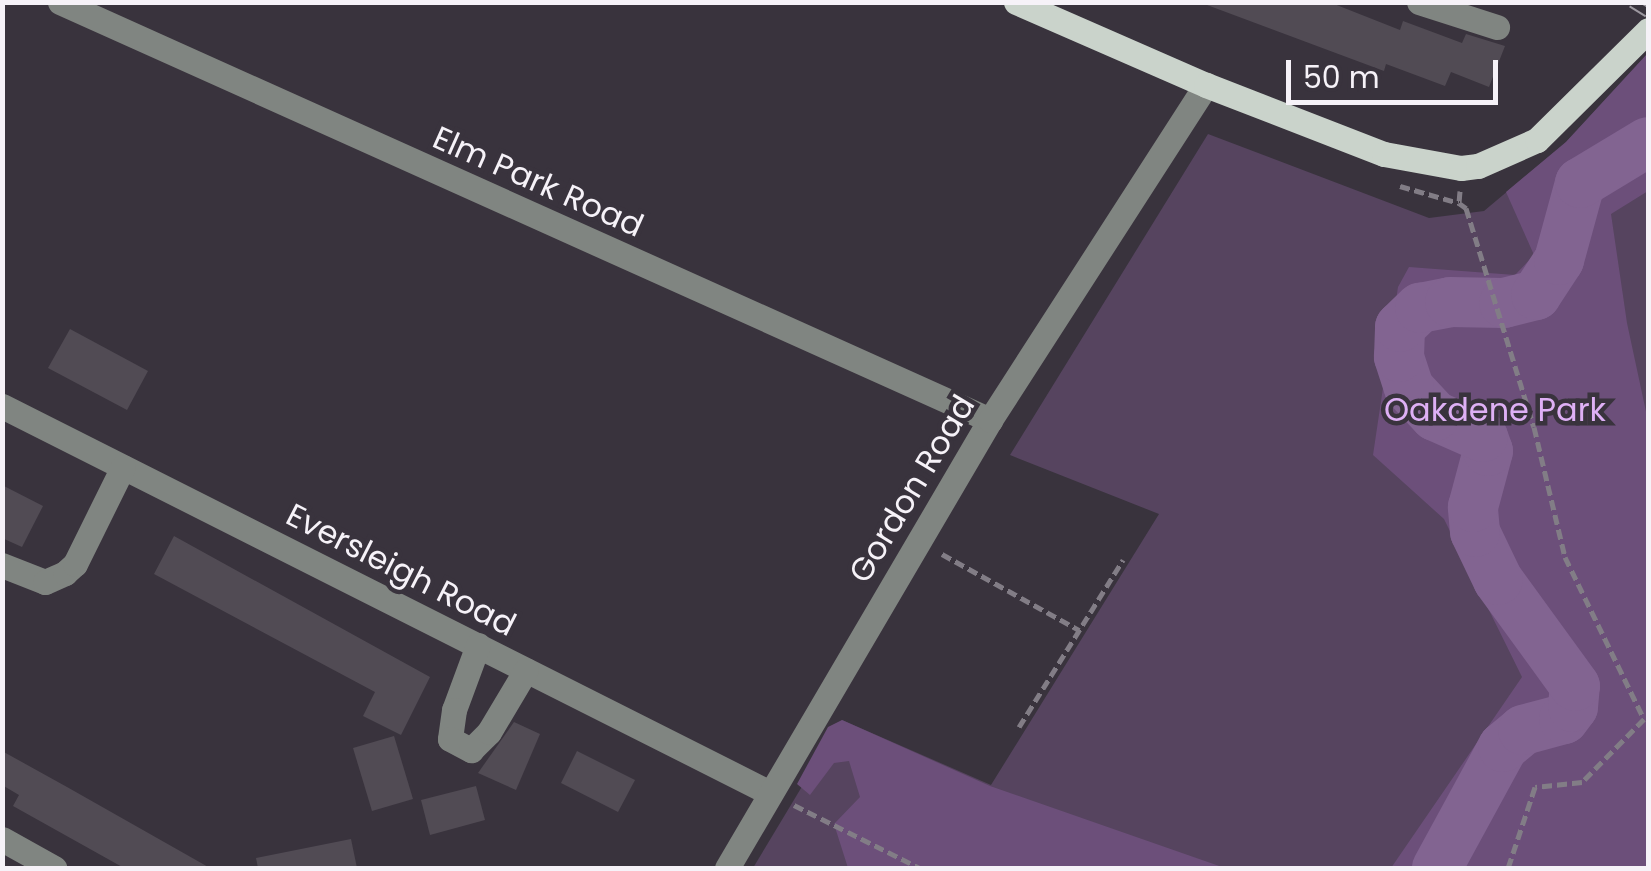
<!DOCTYPE html>
<html>
<head>
<meta charset="utf-8">
<style>
  body { margin:0 }
  #map { position:relative; width:1651px; height:871px; overflow:hidden; background:#39333d; font-family:Poppins,sans-serif }
  div>[style] { position:absolute }
  .green>* { inset:0; background:#56445f }
  .forest>* { inset:0; background:#6c4f7a }
  .river>* { height:50px; margin:-25px; padding:0 25px; transform-origin:25px; border-radius:25px; background:#826491 }
  .building>* { inset:0; background:#514b54 }
  .path>* { height:5px; margin-top:-2.5px; transform-origin:0; background:repeating-linear-gradient(90deg,#827d86 0 10px,transparent 0 15px) }
  .minor>* { height:25px; margin:-12.5px; padding:0 12.5px; transform-origin:12.5px; border-radius:12.5px; background:#808581 }
  .major>* { height:25px; margin:-12.5px; padding:0 12.5px; transform-origin:12.5px; border-radius:12.5px; background:#cad3cb }
  .rail>* { height:11px; margin-top:-5.5px; transform-origin:0; background:repeating-linear-gradient(90deg,#39333d 0 22px,#9d98a0 0 44px); box-sizing:border-box; border-block:2px solid #9d98a0 }
  span { translate:-50% -50%; white-space:nowrap; text-align:center; line-height:1.15; -webkit-text-stroke:9px #39333d; paint-order:stroke }
  .street-label { font-size:32px; color:#f6f2f8 }
  .park-label { font-size:32px; color:#deb0f5 }
  .frame { position:absolute; inset:0; border:5px solid #f6f2f8; pointer-events:none }
  .scale { position:absolute; left:1286px; top:60px; width:212px; height:45px; box-sizing:border-box; border:5px solid #f6f2f8; border-top:0; padding-left:12px; font-size:30px; line-height:35px; white-space:nowrap; color:#f6f2f8; -webkit-text-stroke:8px #39333d; paint-order:stroke }
</style>
</head>
<body>
<div id="map">
  <div class="green">
    <i style="clip-path:polygon(1648px 53px,1648px 868px,753px 868px,842px 720px,991px 785px,1159px 514px,1010px 455px,1208px 134px,1429px 218px,1484px 211px,1566px 142px)"></i>
  </div>
  <div class="forest">
    <i style="clip-path:polygon(1648px 53px,1648px 191px,1611px 214px,1627px 323px,1648px 421px,1648px 868px,1391px 868px,1522px 677px,1444px 519px,1373px 455px,1398px 287px,1409px 267px,1515px 275px,1534px 255px,1506px 192px,1566px 142px)"></i>
    <i style="clip-path:polygon(842px 720px,990px 786px,1225px 868px,848px 868px,834px 824px,860px 797px,849px 761px,834px 763px,810px 795px,797px 784px,828px 727px)"></i>
  </div>
  <div class="river">
    <i style="left:1437px;top:868px;width:138px;rotate:-61.4deg"></i>
    <i style="left:1503px;top:747px;width:26px;rotate:-40deg"></i>
    <i style="left:1523px;top:730px;width:42px;rotate:-15deg"></i>
    <i style="left:1564px;top:719px;width:15px;rotate:-53deg"></i>
    <i style="left:1573px;top:707px;width:21px;rotate:-85deg"></i>
    <i style="left:1575px;top:686px;width:131px;rotate:-126deg"></i>
    <i style="left:1498px;top:580px;width:53px;rotate:-115.6deg"></i>
    <i style="left:1475px;top:532px;width:25px;rotate:-95deg"></i>
    <i style="left:1473px;top:507px;width:58px;rotate:-75deg"></i>
    <i style="left:1488px;top:451px;width:15px;rotate:-110deg"></i>
    <i style="left:1483px;top:437px;width:52px;rotate:-156.4deg"></i>
    <i style="left:1435px;top:416px;width:38px;rotate:-133deg"></i>
    <i style="left:1409px;top:388px;width:33px;rotate:-108deg"></i>
    <i style="left:1399px;top:357px;width:30px;rotate:-88deg"></i>
    <i style="left:1400px;top:327px;width:28px;rotate:-44deg"></i>
    <i style="left:1420px;top:308px;width:31px;rotate:-11deg"></i>
    <i style="left:1450px;top:302px;width:54px;rotate:1.1deg"></i>
    <i style="left:1504px;top:303px;width:33px;rotate:-14deg"></i>
    <i style="left:1536px;top:295px;width:42px;rotate:-56.7deg"></i>
    <i style="left:1559px;top:260px;width:80px;rotate:-74.7deg"></i>
    <i style="left:1580px;top:183px;width:79px;rotate:-31.1deg"></i>
  </div>
  <div class="building">
    <i style="clip-path:polygon(1199px 2px,1329px 2px,1400px 30px,1403px 21px,1462px 43px,1466px 34px,1505px 46px,1489px 87px,1451px 72px,1445px 86px,1386px 64px,1384px 71px)"></i>
    <i style="clip-path:polygon(70px 329px,148px 371px,127px 410px,48px 368px)"></i>
    <i style="clip-path:polygon(2px 485px,43px 506px,22px 547px,2px 538px)"></i>
    <i style="clip-path:polygon(174px 536px,430px 677px,401px 735px,363px 716px,375px 692px,154px 574px)"></i>
    <i style="clip-path:polygon(514px 722px,540px 734px,516px 790px,478px 773px)"></i>
    <i style="clip-path:polygon(394px 736px,413px 799px,372px 811px,353px 748px)"></i>
    <i style="clip-path:polygon(2px 751px,67px 787px,210px 868px,124px 868px,13px 806px,19px 795px,2px 785px)"></i>
    <i style="clip-path:polygon(577px 751px,635px 780px,618px 812px,561px 783px)"></i>
    <i style="clip-path:polygon(476px 786px,485px 820px,430px 835px,421px 800px)"></i>
    <i style="clip-path:polygon(351px 839px,357px 868px,258px 868px,256px 858px)"></i>
  </div>
  <div class="path">
    <i style="left:1400px;top:186px;width:61px;rotate:16.1deg"></i>
    <i style="left:1460px;top:191px;width:12px;rotate:95deg"></i>
    <i style="left:1459px;top:203px;width:9px;rotate:36deg"></i>
    <i style="left:1466px;top:208px;width:229px;rotate:72.8deg"></i>
    <i style="left:1534px;top:427px;width:134px;rotate:76.6deg"></i>
    <i style="left:1565px;top:557px;width:180px;rotate:64deg"></i>
    <i style="left:1644px;top:719px;width:88px;rotate:134.5deg"></i>
    <i style="left:1582px;top:782px;width:47px;rotate:173.9deg"></i>
    <i style="left:1535px;top:787px;width:85px;rotate:108.4deg"></i>
    <i style="left:942px;top:554px;width:157px;rotate:29deg"></i>
    <i style="left:1019px;top:727px;width:197px;rotate:-58.1deg"></i>
    <i style="left:794px;top:805px;width:141px;rotate:26.6deg"></i>
  </div>
  <div class="minor">
    <i style="left:60px;top:2px;width:1020px;rotate:24.2deg"></i>
    <i style="left:1419px;top:2px;width:82px;rotate:17.8deg"></i>
    <i style="left:2px;top:406px;width:860px;rotate:26.74deg"></i>
    <i style="left:2px;top:565px;width:46px;rotate:21.6deg"></i>
    <i style="left:45px;top:582px;width:22px;rotate:-24deg"></i>
    <i style="left:65px;top:573px;width:13px;rotate:-42deg"></i>
    <i style="left:75px;top:564px;width:108px;rotate:-63.7deg"></i>
    <i style="left:478px;top:645px;width:69px;rotate:110.3deg"></i>
    <i style="left:454px;top:710px;width:29px;rotate:98deg"></i>
    <i style="left:450px;top:739px;width:24px;rotate:28deg"></i>
    <i style="left:471px;top:750px;width:25px;rotate:-45deg"></i>
    <i style="left:489px;top:732px;width:72px;rotate:-59.2deg"></i>
    <i style="left:2px;top:839px;width:60px;rotate:29.1deg"></i>
    <i style="left:727px;top:868px;width:519px;rotate:-59.58deg"></i>
    <i style="left:990px;top:420px;width:399px;rotate:-57.2deg"></i>
  </div>
  <div class="major">
    <i style="left:1016px;top:2px;width:207px;rotate:23.6deg"></i>
    <i style="left:1206px;top:85px;width:191px;rotate:21.2deg"></i>
    <i style="left:1384px;top:154px;width:78px;rotate:10.3deg"></i>
    <i style="left:1461px;top:168px;width:17px;rotate:-7deg"></i>
    <i style="left:1478px;top:166px;width:64px;rotate:-23.8deg"></i>
    <i style="left:1537px;top:140px;width:156px;rotate:-44.7deg"></i>
  </div>
  <div class="rail">
    <i style="left:1632px;top:2px;width:19px;rotate:32deg"></i>
  </div>
  <div class="street-label">
    <span style="left:538px;top:182px;rotate:24deg">Elm Park Road</span>
    <span style="left:912px;top:489px;rotate:-59deg">Gordon Road</span>
    <span style="left:401px;top:570px;rotate:27deg">Eversleigh Road</span>
  </div>
  <div class="park-label">
    <span style="left:1495px;top:410px">Oakdene Park</span>
  </div>
  <div class="frame"></div>
  <div class="scale">50 m</div>
</div>
</body>
</html>
